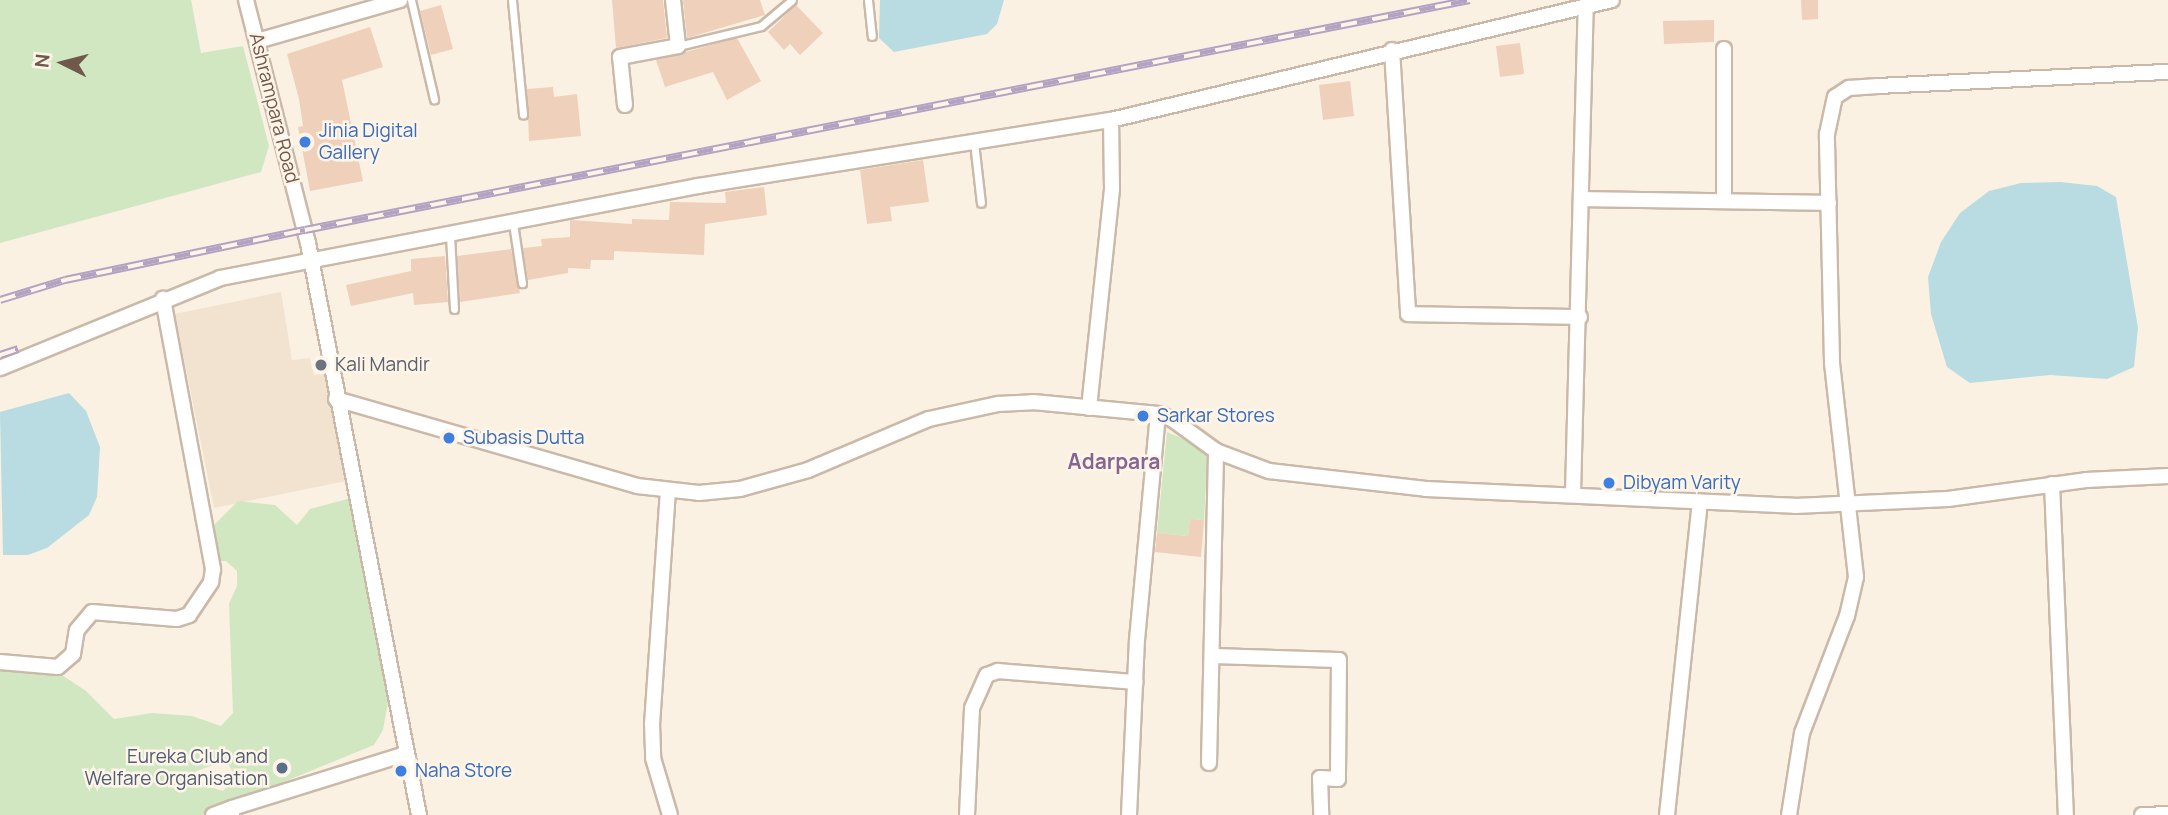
<!DOCTYPE html>
<html>
<head>
<meta charset="utf-8">
<style>
  body { margin:0 }
  #map { position:relative; width:2168px; height:815px; overflow:hidden; background:#faf1e2; font-family:Manrope,sans-serif }
  div>[style] { position:absolute }
  .residential>* { inset:0; background:#f2e3d1 }
  .green>* { inset:0; background:#d0e7c2 }
  .water>* { inset:0; background:#b8dce2 }
  .building>* { inset:0; background:#eed0bb }
  .roads { filter:drop-shadow(2px 0 #cab9a9) drop-shadow(-2px 0 #cab9a9) drop-shadow(0 2px #cab9a9) drop-shadow(0 -2px #cab9a9) }
  .service>* { height:7px; margin:-3.5px; padding:0 3.5px; transform-origin:3.5px; border-radius:3.5px; background:#fff }
  .minor>* { height:14px; margin:-7px; padding:0 7px; transform-origin:7px; border-radius:7px; background:#fff }
  .rail>* { height:8px; margin-top:-4px; transform-origin:0; background:repeating-linear-gradient(90deg,#fef5e8 0 16px,#b4a2c2 0 32px); box-sizing:border-box; border-block:2px solid #b4a2c2 }
  .dots>* { width:19px; height:19px; translate:-50% -50%; box-sizing:border-box; border:4px solid #fef5e8; border-radius:50% }
  span { translate:-50% -50%; white-space:nowrap; text-align:center; line-height:1.15; -webkit-text-stroke:5px #fef5e8; paint-order:stroke }
  .street-label { font-size:19px; color:#70584a }
  .shop-label { font-size:19px; color:#366cbe }
  .left { translate:0 -50%; text-align:left }
  .worship-label { font-size:19px; color:#5b616d }
  .service-label { font-size:19px; color:#4e5e75 }
  .right { translate:-100% -50%; text-align:right }
  .neighbourhood-label { font-size:21px; color:#856693; font-weight:700 }
  .north { position:absolute; left:28px; top:28px; width:70px; height:70px; -webkit-text-stroke:5px #fef5e8; paint-order:stroke; rotate:276deg; font-size:19px; font-weight:700; line-height:28px; text-align:center; color:#70584a }
  .north::after { content:''; display:block; margin:auto; width:24px; height:32px; background:#70584a; clip-path:polygon(50% 0,100% 100%,50% 72%,0 100%) }
</style>
</head>
<body>
<div id="map">
  <div class="residential">
    <i style="clip-path:polygon(281px 292px,292px 360px,310px 358px,314px 375px,325px 373px,346px 481px,214px 508px,175px 314px)"></i>
  </div>
  <div class="green">
    <i style="clip-path:polygon(0 0,191px 0,201px 53px,243px 46px,269px 146px,261px 172px,0 243px)"></i>
    <i style="clip-path:polygon(1167px 432px,1208px 449px,1204px 520px,1190px 519px,1188px 536px,1157px 533px)"></i>
    <i style="clip-path:polygon(evenodd,351px 498px,388px 702px,383px 730px,374px 745px,203px 815px,0 815px,0 667px,59px 673px,86px 691px,114px 719px,152px 713px,192px 716px,221px 726px,233px 713px,229px 604px,237px 586px,237px 571px,226px 561px,216px 561px,211px 528px,238px 501px,275px 505px,297px 525px,310px 509px,351px 498px,218px 763px,229px 765px,236px 778px,223px 791px,187px 780px,192px 773px,218px 763px)"></i>
  </div>
  <div class="water">
    <i style="clip-path:polygon(880px 0,1004px 0,997px 24px,987px 34px,894px 52px,879px 38px)"></i>
    <i style="clip-path:polygon(2060px 182px,2097px 186px,2116px 197px,2138px 328px,2134px 367px,2107px 379px,2050px 375px,1970px 383px,1947px 367px,1931px 314px,1928px 277px,1941px 242px,1960px 213px,1989px 191px,2021px 183px)"></i>
    <i style="clip-path:polygon(69px 393px,86px 411px,100px 447px,97px 497px,89px 515px,47px 548px,28px 555px,3px 555px,0 412px)"></i>
  </div>
  <div class="building">
    <i style="clip-path:polygon(612px 0,663px 0,667px 38px,616px 48px)"></i>
    <i style="clip-path:polygon(683px 0,760px 0,765px 15px,687px 38px)"></i>
    <i style="clip-path:polygon(1801px 0,1818px 0,1818px 19px,1802px 20px)"></i>
    <i style="clip-path:polygon(441px 5px,453px 49px,431px 55px,420px 11px)"></i>
    <i style="clip-path:polygon(796px 5px,823px 33px,800px 55px,790px 44px,784px 50px,768px 32px)"></i>
    <i style="clip-path:polygon(1714px 20px,1714px 42px,1664px 44px,1663px 21px)"></i>
    <i style="clip-path:polygon(370px 27px,383px 67px,342px 80px,363px 181px,310px 191px,298px 127px,303px 126px,299px 99px,287px 54px)"></i>
    <i style="clip-path:polygon(737px 38px,761px 81px,727px 100px,713px 72px,665px 87px,656px 60px)"></i>
    <i style="clip-path:polygon(1520px 43px,1524px 74px,1500px 77px,1496px 46px)"></i>
    <i style="clip-path:polygon(1350px 81px,1354px 116px,1323px 120px,1319px 85px)"></i>
    <i style="clip-path:polygon(553px 87px,554px 97px,577px 94px,581px 136px,529px 141px,527px 89px)"></i>
    <i style="clip-path:polygon(923px 160px,929px 202px,890px 207px,892px 221px,867px 224px,860px 170px)"></i>
    <i style="clip-path:polygon(764px 187px,767px 215px,705px 224px,704px 255px,614px 251px,614px 260px,591px 260px,590px 269px,568px 268px,568px 273px,528px 280px,523px 248px,542px 246px,541px 239px,570px 237px,570px 220px,632px 224px,632px 219px,669px 220px,670px 202px,726px 203px,725px 192px)"></i>
    <i style="clip-path:polygon(511px 249px,520px 293px,460px 302px,457px 256px)"></i>
    <i style="clip-path:polygon(445px 256px,448px 302px,414px 305px,413px 293px,351px 306px,346px 285px,411px 271px,411px 259px)"></i>
    <i style="clip-path:polygon(1190px 519px,1204px 520px,1201px 557px,1155px 552px,1157px 533px,1188px 536px)"></i>
  </div>
  <div class="roads">
    <div class="service">
      <i style="left:411px;top:0;width:102px;rotate:76.9deg"></i>
      <i style="left:512px;top:0;width:115px;rotate:84.5deg"></i>
      <i style="left:868px;top:0;width:36px;rotate:84deg"></i>
      <i style="left:678px;top:46px;width:85px;rotate:-13.5deg"></i>
      <i style="left:761px;top:26px;width:40px;rotate:-40deg"></i>
      <i style="left:974px;top:142px;width:61px;rotate:83.5deg"></i>
      <i style="left:513px;top:223px;width:61px;rotate:81.5deg"></i>
      <i style="left:450px;top:235px;width:74px;rotate:86.9deg"></i>
    </div>
    <div class="minor">
      <i style="left:246px;top:0;width:251px;rotate:75.7deg"></i>
      <i style="left:308px;top:243px;width:583px;rotate:79.02deg"></i>
      <i style="left:257px;top:41px;width:149px;rotate:-16deg"></i>
      <i style="left:1724px;top:49px;width:152px;rotate:90deg"></i>
      <i style="left:1392px;top:50px;width:264px;rotate:86.5deg"></i>
      <i style="left:1408px;top:314px;width:172px;rotate:1deg"></i>
      <i style="left:625px;top:105px;width:48px;rotate:-95.9deg"></i>
      <i style="left:620px;top:57px;width:59px;rotate:-10.7deg"></i>
      <i style="left:678px;top:46px;width:46px;rotate:-96.2deg"></i>
      <i style="left:1584px;top:199px;width:245px;rotate:0.9deg"></i>
      <i style="left:0;top:368px;width:238px;rotate:-22.2deg"></i>
      <i style="left:220px;top:278px;width:487px;rotate:-10.9deg"></i>
      <i style="left:698px;top:186px;width:418px;rotate:-9.1deg"></i>
      <i style="left:1111px;top:120px;width:515px;rotate:-13.47deg"></i>
      <i style="left:336px;top:399px;width:313px;rotate:16.1deg"></i>
      <i style="left:637px;top:486px;width:62px;rotate:6.4deg"></i>
      <i style="left:699px;top:493px;width:41px;rotate:-5.6deg"></i>
      <i style="left:740px;top:489px;width:71px;rotate:-15.6deg"></i>
      <i style="left:808px;top:470px;width:131px;rotate:-22.9deg"></i>
      <i style="left:929px;top:419px;width:71px;rotate:-12.3deg"></i>
      <i style="left:998px;top:404px;width:35px;rotate:-3deg"></i>
      <i style="left:1033px;top:402px;width:126px;rotate:5.5deg"></i>
      <i style="left:1158px;top:414px;width:15px;rotate:20deg"></i>
      <i style="left:1172px;top:419px;width:54px;rotate:36deg"></i>
      <i style="left:1216px;top:451px;width:57px;rotate:20.7deg"></i>
      <i style="left:1269px;top:471px;width:158px;rotate:6.5deg"></i>
      <i style="left:1426px;top:489px;width:369px;rotate:2.6deg"></i>
      <i style="left:1795px;top:506px;width:153px;rotate:-2.6deg"></i>
      <i style="left:1948px;top:499px;width:139px;rotate:-7.8deg"></i>
      <i style="left:2086px;top:480px;width:82px;rotate:-2.8deg"></i>
      <i style="left:1089px;top:408px;width:220px;rotate:-84deg"></i>
      <i style="left:1112px;top:189px;width:69px;rotate:-90.8deg"></i>
      <i style="left:2052px;top:484px;width:331px;rotate:87.6deg"></i>
      <i style="left:668px;top:490px;width:234px;rotate:93.9deg"></i>
      <i style="left:652px;top:723px;width:35px;rotate:88deg"></i>
      <i style="left:653px;top:758px;width:59px;rotate:73.4deg"></i>
      <i style="left:1573px;top:493px;width:488px;rotate:-88.5deg"></i>
      <i style="left:1213px;top:656px;width:126px;rotate:1.8deg"></i>
      <i style="left:1339px;top:660px;width:119px;rotate:90.5deg"></i>
      <i style="left:1338px;top:779px;width:18px;rotate:-177deg"></i>
      <i style="left:1320px;top:778px;width:37px;rotate:88deg"></i>
      <i style="left:0;top:662px;width:58px;rotate:4.9deg"></i>
      <i style="left:58px;top:667px;width:20px;rotate:-41deg"></i>
      <i style="left:73px;top:654px;width:24px;rotate:-81deg"></i>
      <i style="left:77px;top:630px;width:23px;rotate:-50deg"></i>
      <i style="left:92px;top:612px;width:85px;rotate:4.7deg"></i>
      <i style="left:177px;top:619px;width:13px;rotate:-18deg"></i>
      <i style="left:189px;top:615px;width:40px;rotate:-56deg"></i>
      <i style="left:211px;top:582px;width:13px;rotate:-81deg"></i>
      <i style="left:213px;top:569px;width:275px;rotate:-100.5deg"></i>
      <i style="left:1209px;top:763px;width:312px;rotate:-88.7deg"></i>
      <i style="left:213px;top:815px;width:20px;rotate:-20deg"></i>
      <i style="left:232px;top:815px;width:7px;rotate:-90deg"></i>
      <i style="left:232px;top:808px;width:181px;rotate:-17.3deg"></i>
      <i style="left:967px;top:815px;width:107px;rotate:-87.3deg"></i>
      <i style="left:972px;top:708px;width:36px;rotate:-66deg"></i>
      <i style="left:987px;top:675px;width:12px;rotate:-20deg"></i>
      <i style="left:998px;top:671px;width:138px;rotate:4.6deg"></i>
      <i style="left:1129px;top:815px;width:175px;rotate:-87.4deg"></i>
      <i style="left:1137px;top:640px;width:227px;rotate:-84.7deg"></i>
      <i style="left:1667px;top:815px;width:315px;rotate:-84deg"></i>
      <i style="left:1789px;top:815px;width:83px;rotate:-81deg"></i>
      <i style="left:1802px;top:733px;width:125px;rotate:-69deg"></i>
      <i style="left:1847px;top:616px;width:40px;rotate:-77deg"></i>
      <i style="left:1856px;top:577px;width:216px;rotate:-96.4deg"></i>
      <i style="left:1832px;top:362px;width:228px;rotate:-91.3deg"></i>
      <i style="left:1827px;top:134px;width:38px;rotate:-78deg"></i>
      <i style="left:1835px;top:97px;width:17px;rotate:-33deg"></i>
      <i style="left:1849px;top:88px;width:29px;rotate:-4deg"></i>
      <i style="left:1878px;top:86px;width:290px;rotate:-2.8deg"></i>
      <i style="left:2142px;top:815px;width:26px;rotate:-2deg"></i>
    </div>
  </div>
  <div class="rail">
    <i style="left:0;top:300px;width:68px;rotate:-17.1deg"></i>
    <i style="left:65px;top:280px;width:245px;rotate:-11.8deg"></i>
    <i style="left:305px;top:230px;width:1187px;rotate:-11.17deg"></i>
    <i style="left:0;top:355px;width:19px;rotate:-18deg"></i>
  </div>
  <div class="dots">
    <i style="left:305px;top:142px;background:#3f7fe0"></i>
    <i style="left:321px;top:365px;background:#6b7280"></i>
    <i style="left:1143px;top:416px;background:#3f7fe0"></i>
    <i style="left:449px;top:438px;background:#3f7fe0"></i>
    <i style="left:1609px;top:483px;background:#3f7fe0"></i>
    <i style="left:282px;top:768px;background:#5c6f8a"></i>
    <i style="left:401px;top:771px;background:#3f7fe0"></i>
  </div>
  <div class="street-label">
    <span style="left:274px;top:108px;rotate:76deg">Ashrampara Road</span>
  </div>
  <div class="shop-label">
    <span class="left" style="left:319px;top:142px">Jinia Digital<br>Gallery</span>
    <span class="left" style="left:1157px;top:416px">Sarkar Stores</span>
    <span class="left" style="left:463px;top:438px">Subasis Dutta</span>
    <span class="left" style="left:1623px;top:483px">Dibyam Varity</span>
    <span class="left" style="left:415px;top:771px">Naha Store</span>
  </div>
  <div class="worship-label">
    <span class="left" style="left:335px;top:365px">Kali Mandir</span>
  </div>
  <div class="service-label">
    <span class="right" style="left:268px;top:768px">Eureka Club and<br>Welfare Organisation</span>
  </div>
  <div class="neighbourhood-label">
    <span style="left:1114px;top:461px">Adarpara</span>
  </div>
  <div class="north">N</div>
</div>
</body>
</html>
